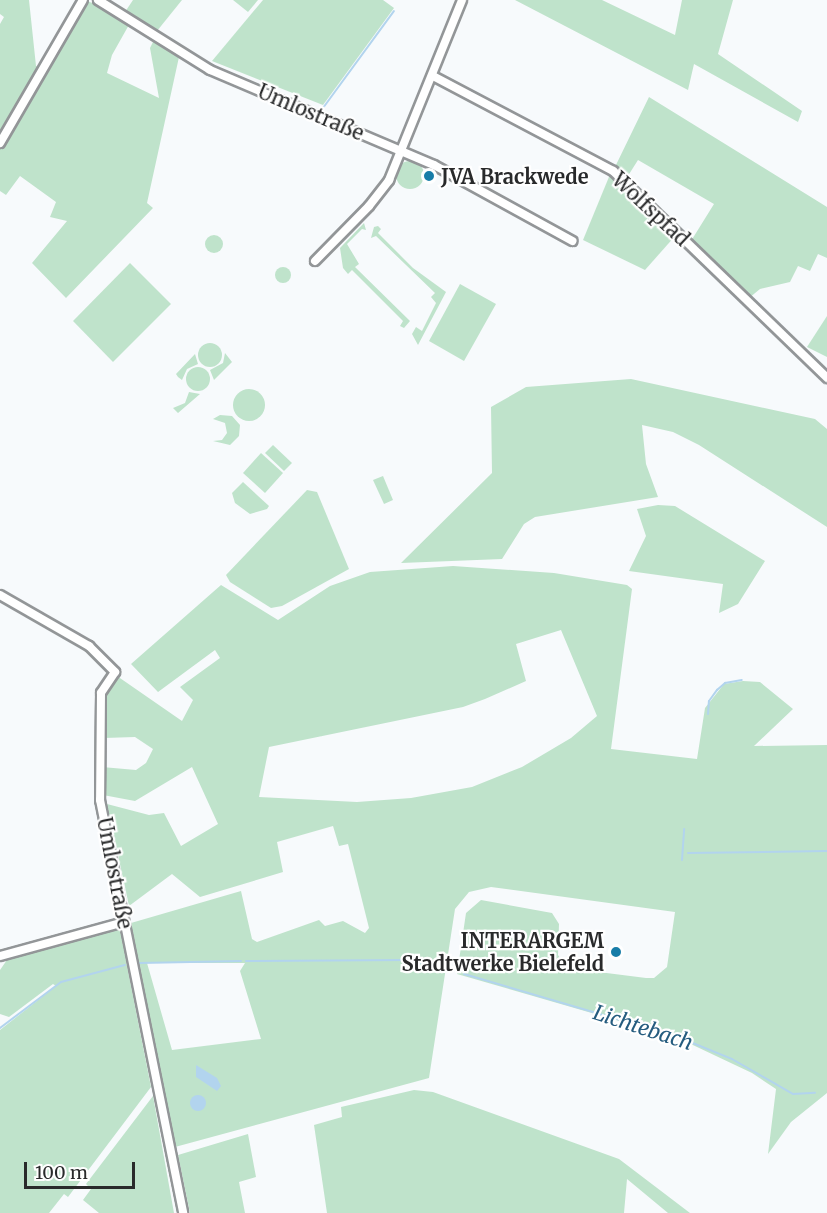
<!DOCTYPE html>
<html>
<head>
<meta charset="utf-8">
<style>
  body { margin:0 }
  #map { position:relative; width:827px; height:1213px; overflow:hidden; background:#f7fafc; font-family:Merriweather,serif }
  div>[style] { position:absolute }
  .green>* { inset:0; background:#bfe3cb }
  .round { border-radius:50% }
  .water>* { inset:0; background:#b2d4ee }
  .stream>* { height:2px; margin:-1px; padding:0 1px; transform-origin:1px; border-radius:1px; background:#b2d4ee }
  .roads { filter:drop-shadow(2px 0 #939698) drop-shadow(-2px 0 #939698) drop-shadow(0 2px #939698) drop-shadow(0 -2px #939698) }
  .street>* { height:8px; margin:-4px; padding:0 4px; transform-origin:4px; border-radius:4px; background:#fff }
  .dots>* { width:16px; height:16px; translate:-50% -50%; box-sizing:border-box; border:3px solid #fff; border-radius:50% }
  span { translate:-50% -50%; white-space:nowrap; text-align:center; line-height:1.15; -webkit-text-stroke:4.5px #fff; paint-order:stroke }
  .street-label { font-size:20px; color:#292a2b }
  .poi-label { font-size:20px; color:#292a2b; font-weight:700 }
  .left { translate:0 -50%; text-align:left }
  .right { translate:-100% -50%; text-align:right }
  .water-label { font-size:21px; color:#255c7f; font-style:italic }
  .scale { position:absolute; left:24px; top:1162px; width:111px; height:27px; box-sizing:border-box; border:3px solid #292a2b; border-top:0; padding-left:8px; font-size:18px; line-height:21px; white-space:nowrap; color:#292a2b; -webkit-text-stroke:4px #fff; paint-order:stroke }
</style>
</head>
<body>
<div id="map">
  <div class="green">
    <i style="clip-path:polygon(0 0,29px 0,36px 66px,41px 68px,0 136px,0 24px,4px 17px,0 14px)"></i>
    <i style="clip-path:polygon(86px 0,130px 23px,112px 55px,107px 73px,159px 98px,150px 48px,154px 40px,179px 57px,147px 203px,153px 208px,66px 298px,32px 263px,67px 221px,50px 217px,56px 202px,20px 176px,6px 195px,0 191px,0 147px)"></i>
    <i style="clip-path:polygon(133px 0,182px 0,157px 31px,125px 12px)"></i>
    <i style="clip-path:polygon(233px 0,258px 0,248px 12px)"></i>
    <i style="clip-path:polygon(263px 0,383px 0,394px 8px,323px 105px,212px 61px)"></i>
    <i style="clip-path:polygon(515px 0,602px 0,675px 35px,682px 0,733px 0,718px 54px,802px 111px,798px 122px,694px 64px,688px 90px)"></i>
    <i style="clip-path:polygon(649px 97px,827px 207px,827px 258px,818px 254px,810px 271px,798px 266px,790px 282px,760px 289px,749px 298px,691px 241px,714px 204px,638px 160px,626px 179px,615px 167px)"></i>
    <i class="round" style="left:396px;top:161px;width:28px;height:28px"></i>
    <i style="clip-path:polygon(611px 172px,676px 235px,645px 270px,583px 240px)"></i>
    <i style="clip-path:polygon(364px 223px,366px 230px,362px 229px,347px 244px,359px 264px,355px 267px,410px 321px,404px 328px,400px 326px,403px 321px,352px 270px,348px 274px,343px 268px,340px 248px)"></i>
    <i style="clip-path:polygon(378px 226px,381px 229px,378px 233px,413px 268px,446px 292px,418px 345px,412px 334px,416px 327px,422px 331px,436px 303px,431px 297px,435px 293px,376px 236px,371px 238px,374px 227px)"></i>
    <i class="round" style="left:205px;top:235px;width:18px;height:18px"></i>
    <i style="clip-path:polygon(130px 263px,171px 304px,113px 362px,73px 321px)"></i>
    <i class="round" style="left:275px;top:267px;width:16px;height:16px"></i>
    <i style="clip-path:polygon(460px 284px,496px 304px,464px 361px,429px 341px)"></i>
    <i style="clip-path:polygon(827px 316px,827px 357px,807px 347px)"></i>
    <i class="round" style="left:198px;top:343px;width:24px;height:24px"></i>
    <i style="clip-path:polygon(225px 353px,232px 362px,214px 380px,210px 370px,223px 363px)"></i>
    <i style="clip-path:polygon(195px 354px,198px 364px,187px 369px,182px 380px,178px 377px,176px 374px)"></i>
    <i class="round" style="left:186px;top:367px;width:24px;height:24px"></i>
    <i style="clip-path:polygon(631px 379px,815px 419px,827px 429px,827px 527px,699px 445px,673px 432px,642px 425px,646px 464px,658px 497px,535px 517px,524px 524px,502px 559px,401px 563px,492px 473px,491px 407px,526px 387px)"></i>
    <i class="round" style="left:233px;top:389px;width:32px;height:32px"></i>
    <i style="clip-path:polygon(189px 392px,200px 394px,178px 413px,173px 408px,185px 403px)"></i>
    <i style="clip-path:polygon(220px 415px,232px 416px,240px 425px,239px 436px,230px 445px,213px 441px,222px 440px,227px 433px,225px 423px,213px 419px)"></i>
    <i style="clip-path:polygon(273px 445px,292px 463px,284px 471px,265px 453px)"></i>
    <i style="clip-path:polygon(261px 453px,283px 473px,265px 493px,243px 473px)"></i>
    <i style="clip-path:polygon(383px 476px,393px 500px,384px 504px,373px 480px)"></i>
    <i style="clip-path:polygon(243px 482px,269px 506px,267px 509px,250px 514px,235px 503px,232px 493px)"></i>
    <i style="clip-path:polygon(307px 490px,317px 492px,349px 569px,282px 606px,271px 608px,230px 582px,226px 575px)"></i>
    <i style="clip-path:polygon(658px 505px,675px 506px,765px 561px,738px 604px,719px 613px,723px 584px,629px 571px,646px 536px,637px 509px)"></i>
    <i style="clip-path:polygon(evenodd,453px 566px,554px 573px,627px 585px,632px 589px,611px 749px,697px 759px,705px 708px,724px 684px,743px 681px,760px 682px,793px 709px,754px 746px,827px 745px,827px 1093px,791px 1122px,768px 1154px,776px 1089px,752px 1073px,678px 1038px,457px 974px,466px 913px,481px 900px,552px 913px,559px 924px,558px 955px,567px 968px,646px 978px,654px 978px,667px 967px,675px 912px,491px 887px,469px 892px,455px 909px,429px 1078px,175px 1147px,131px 923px,241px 891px,252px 939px,257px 942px,319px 920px,325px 926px,343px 921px,365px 933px,369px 928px,348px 844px,339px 846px,333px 826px,277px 842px,283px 872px,200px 897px,172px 874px,129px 906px,107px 804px,149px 815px,164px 813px,181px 846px,218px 824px,192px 767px,135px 801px,103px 795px,102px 767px,136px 770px,146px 763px,153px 749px,135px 737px,104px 738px,104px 699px,117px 676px,182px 721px,193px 700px,180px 687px,220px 658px,215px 650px,158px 692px,131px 664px,221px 585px,278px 620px,330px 586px,370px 572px,453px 566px,561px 630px,597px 716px,571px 738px,522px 767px,472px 787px,411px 798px,357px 802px,259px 797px,269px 747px,463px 707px,485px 699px,526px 681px,516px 644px,561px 630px,453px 566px,147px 963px,245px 963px,240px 971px,261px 1039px,172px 1050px,147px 963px)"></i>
    <i style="clip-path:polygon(119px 925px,151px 1087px,68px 1197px,64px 1194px,49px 1213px,0 1213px,0 1030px,56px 986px,53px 984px,9px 1017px,0 1014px,0 970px,9px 957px)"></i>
    <i style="clip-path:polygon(414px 1090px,433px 1092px,619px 1159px,690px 1213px,668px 1213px,627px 1179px,624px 1213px,327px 1213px,314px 1125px,342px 1117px,341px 1107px)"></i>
    <i style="clip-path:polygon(153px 1096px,174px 1213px,99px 1213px,83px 1200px,91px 1189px,86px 1184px)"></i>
    <i style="clip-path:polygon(248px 1134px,256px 1177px,239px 1182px,245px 1213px,190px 1213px,178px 1155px)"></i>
  </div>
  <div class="water">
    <i style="clip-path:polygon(196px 1065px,217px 1078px,221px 1086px,217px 1091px,196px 1077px)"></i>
    <i class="round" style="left:190px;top:1095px;width:16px;height:16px"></i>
  </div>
  <div class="stream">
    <i style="left:323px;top:108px;width:120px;rotate:-53.8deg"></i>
    <i style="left:708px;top:714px;width:13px;rotate:-86deg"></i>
    <i style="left:709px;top:701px;width:14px;rotate:-54deg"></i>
    <i style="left:717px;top:690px;width:11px;rotate:-41deg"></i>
    <i style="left:725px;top:683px;width:17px;rotate:-10deg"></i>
    <i style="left:688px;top:853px;width:139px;rotate:-0.8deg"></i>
    <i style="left:682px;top:860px;width:31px;rotate:-86deg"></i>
    <i style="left:246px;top:961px;width:161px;rotate:-0.4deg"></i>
    <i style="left:407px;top:960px;width:31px;rotate:11deg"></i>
    <i style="left:140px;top:963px;width:101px;rotate:-1.1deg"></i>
    <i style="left:464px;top:974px;width:223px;rotate:16.4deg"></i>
    <i style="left:678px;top:1037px;width:58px;rotate:22.2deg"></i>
    <i style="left:732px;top:1059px;width:70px;rotate:29.8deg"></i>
    <i style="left:793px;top:1094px;width:22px;rotate:-3deg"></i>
    <i style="left:0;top:1028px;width:76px;rotate:-37deg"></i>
    <i style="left:61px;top:982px;width:66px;rotate:-14.9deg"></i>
  </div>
  <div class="roads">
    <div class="street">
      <i style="left:98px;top:0;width:132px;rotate:32deg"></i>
      <i style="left:210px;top:70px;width:243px;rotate:23deg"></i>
      <i style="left:434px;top:165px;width:158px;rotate:28.8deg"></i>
      <i style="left:433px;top:76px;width:204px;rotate:27.8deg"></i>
      <i style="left:613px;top:171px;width:298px;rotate:44deg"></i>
      <i style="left:0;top:143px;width:165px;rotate:-59.9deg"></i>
      <i style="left:315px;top:261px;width:77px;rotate:-45.5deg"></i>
      <i style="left:369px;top:206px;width:33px;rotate:-52deg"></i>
      <i style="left:389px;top:180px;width:194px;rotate:-67.9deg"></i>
      <i style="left:0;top:595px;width:103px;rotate:29.8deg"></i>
      <i style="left:89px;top:646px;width:37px;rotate:45deg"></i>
      <i style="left:115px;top:672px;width:25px;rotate:124deg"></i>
      <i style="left:101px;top:693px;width:107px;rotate:90.5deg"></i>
      <i style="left:100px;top:800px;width:421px;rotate:78.6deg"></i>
      <i style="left:0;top:956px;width:129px;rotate:-15.3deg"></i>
    </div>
  </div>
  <div class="dots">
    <i style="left:429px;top:176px;background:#187da8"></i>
    <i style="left:616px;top:952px;background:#187da8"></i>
  </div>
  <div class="street-label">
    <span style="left:311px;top:112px;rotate:23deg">Umlostraße</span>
    <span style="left:651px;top:209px;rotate:43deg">Wolfspfad</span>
    <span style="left:115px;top:873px;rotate:79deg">Umlostraße</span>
  </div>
  <div class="poi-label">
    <span class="left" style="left:441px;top:176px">JVA Brackwede</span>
    <span class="right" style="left:604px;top:952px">INTERARGEM<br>Stadtwerke Bielefeld</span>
  </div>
  <div class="water-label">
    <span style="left:643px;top:1028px;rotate:18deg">Lichtebach</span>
  </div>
  <div class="scale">100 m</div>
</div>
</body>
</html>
